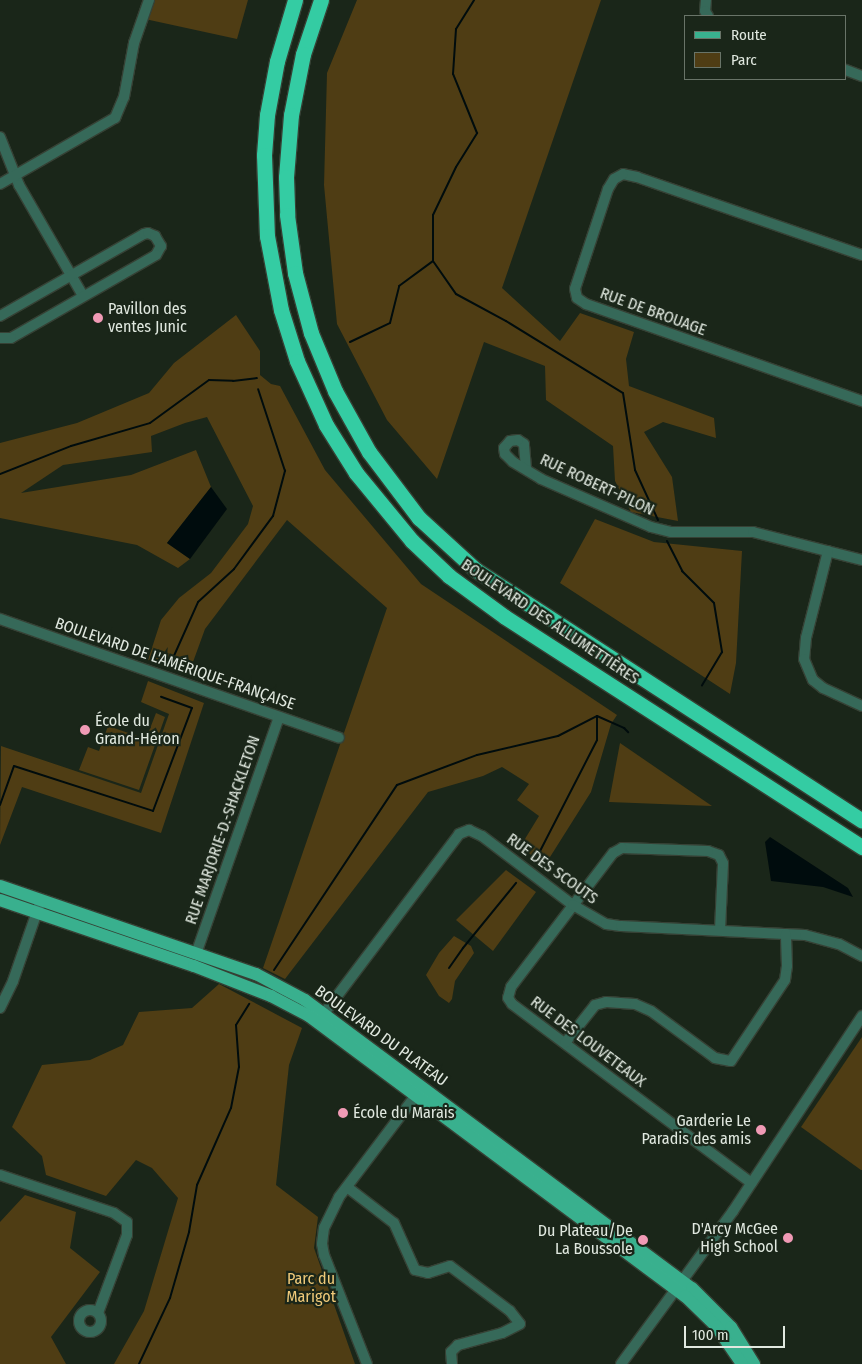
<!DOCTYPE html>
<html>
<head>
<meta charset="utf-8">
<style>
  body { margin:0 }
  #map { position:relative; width:862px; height:1364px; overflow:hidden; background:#1a2619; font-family:"Fira Sans Condensed",sans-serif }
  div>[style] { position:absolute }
  .green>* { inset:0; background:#4f3d14 }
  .water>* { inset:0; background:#000c0d }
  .stream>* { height:2px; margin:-1px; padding:0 1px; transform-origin:1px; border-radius:1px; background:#000c0d }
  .roads { filter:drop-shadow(1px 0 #364135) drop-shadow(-1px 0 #364135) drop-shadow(0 1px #364135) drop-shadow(0 -1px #364135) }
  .minor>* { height:10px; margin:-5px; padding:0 5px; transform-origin:5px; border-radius:5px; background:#366959 }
  .minor>.ring { margin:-5px; padding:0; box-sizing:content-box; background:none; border:10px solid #366959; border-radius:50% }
  .major>* { height:12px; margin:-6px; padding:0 6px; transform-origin:6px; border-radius:6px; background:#39b08e }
  .highway>* { height:15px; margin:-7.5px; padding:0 7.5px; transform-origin:7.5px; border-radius:7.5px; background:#34cca3 }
  .dots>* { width:14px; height:14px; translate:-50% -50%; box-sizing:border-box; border:2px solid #1a2619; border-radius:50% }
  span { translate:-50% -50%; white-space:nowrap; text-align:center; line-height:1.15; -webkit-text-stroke:4.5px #1a2619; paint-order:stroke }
  .poi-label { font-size:16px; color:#e0e8df }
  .left { translate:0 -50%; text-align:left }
  .right { translate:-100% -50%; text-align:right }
  .street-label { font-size:16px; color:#e0e8df }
  .park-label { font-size:16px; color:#efc979 }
  .legend { position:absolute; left:684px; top:15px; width:162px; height:65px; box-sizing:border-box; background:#1a2619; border:1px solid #697468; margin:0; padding:6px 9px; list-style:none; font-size:15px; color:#e0e8df }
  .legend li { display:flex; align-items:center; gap:10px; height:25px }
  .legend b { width:25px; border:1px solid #697468 }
  .scale { position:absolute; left:684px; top:1326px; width:101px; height:22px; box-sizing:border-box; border:2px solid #e0e8df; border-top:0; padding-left:6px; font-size:15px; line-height:18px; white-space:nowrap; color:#e0e8df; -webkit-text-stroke:4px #1a2619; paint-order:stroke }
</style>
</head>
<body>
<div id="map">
  <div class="green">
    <i style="clip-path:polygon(152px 0,248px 0,237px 39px,145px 19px)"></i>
    <i style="clip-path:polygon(357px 0,601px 0,502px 288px,560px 341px,580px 313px,634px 332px,626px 359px,629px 386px,714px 418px,716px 438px,663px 422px,644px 432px,672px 477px,678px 521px,631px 512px,615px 481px,613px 446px,546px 400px,545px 366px,484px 342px,437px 479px,387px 420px,337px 324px,324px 185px,327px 73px)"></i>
    <i style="clip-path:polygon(236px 315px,260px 351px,260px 375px,271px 384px,280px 386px,325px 470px,421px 584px,617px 715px,611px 724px,591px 792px,545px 865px,520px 847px,539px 816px,517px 800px,529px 784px,502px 767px,483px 776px,428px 792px,285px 979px,263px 968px,387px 608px,287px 520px,205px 629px,189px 673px,148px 660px,161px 620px,179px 598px,211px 573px,248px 524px,253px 506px,207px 417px,185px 423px,151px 436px,152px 452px,63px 465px,21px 493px,131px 475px,196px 450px,211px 487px,167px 543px,190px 559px,178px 568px,137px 545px,0 518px,0 443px,77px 423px,149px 393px,174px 363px)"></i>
    <i style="clip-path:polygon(595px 519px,654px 542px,742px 551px,736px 663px,730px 694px,560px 583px)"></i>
    <i style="clip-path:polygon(148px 681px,204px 703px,161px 833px,22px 787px,0 845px,1px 746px,141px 793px,169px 714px,141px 702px)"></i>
    <i style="clip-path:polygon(156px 713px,165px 717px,139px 790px,79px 770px,88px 747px,99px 751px,108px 726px,146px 739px)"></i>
    <i style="clip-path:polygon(620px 743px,712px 806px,609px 802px)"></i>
    <i style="clip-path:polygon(506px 870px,536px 892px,493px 951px,456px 920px)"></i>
    <i style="clip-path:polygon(454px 936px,471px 946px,474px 953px,455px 981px,452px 999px,449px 1003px,439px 996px,426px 975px,439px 953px)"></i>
    <i style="clip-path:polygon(219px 984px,302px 1028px,289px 1065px,276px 1185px,318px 1217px,314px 1248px,355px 1364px,112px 1364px,114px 1364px,144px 1311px,178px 1198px,152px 1168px,136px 1160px,106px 1196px,46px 1175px,42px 1156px,12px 1127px,42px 1065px,90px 1060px,123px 1045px,139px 1012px,192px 1008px)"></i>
    <i style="clip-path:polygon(862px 1037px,862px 1170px,861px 1170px,801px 1127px)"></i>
    <i style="clip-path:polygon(25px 1195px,76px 1212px,70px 1248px,100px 1272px,51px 1337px,66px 1364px,0 1364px,0 1222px)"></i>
  </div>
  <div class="water">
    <i style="clip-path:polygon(211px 487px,227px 509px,190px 559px,167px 543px)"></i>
    <i style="clip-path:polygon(770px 837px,848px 888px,853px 897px,823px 887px,771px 881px,765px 842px)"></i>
  </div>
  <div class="stream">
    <i style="left:433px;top:261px;width:40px;rotate:55.1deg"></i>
    <i style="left:456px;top:294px;width:57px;rotate:28.4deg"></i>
    <i style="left:506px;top:321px;width:137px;rotate:31.6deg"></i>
    <i style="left:623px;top:393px;width:78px;rotate:81.1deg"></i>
    <i style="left:635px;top:470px;width:55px;rotate:65.3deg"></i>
    <i style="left:350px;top:342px;width:44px;rotate:-25.4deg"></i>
    <i style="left:390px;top:323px;width:38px;rotate:-76deg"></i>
    <i style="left:399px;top:286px;width:42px;rotate:-36.3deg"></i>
    <i style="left:433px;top:261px;width:46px;rotate:-90deg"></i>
    <i style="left:433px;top:215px;width:53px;rotate:-64.4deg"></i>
    <i style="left:456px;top:167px;width:40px;rotate:-58deg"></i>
    <i style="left:477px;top:133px;width:64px;rotate:-112.1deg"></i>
    <i style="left:453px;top:74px;width:45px;rotate:-86.2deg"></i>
    <i style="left:456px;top:29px;width:34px;rotate:-58deg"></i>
    <i style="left:0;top:474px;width:76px;rotate:-21.5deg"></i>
    <i style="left:71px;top:446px;width:82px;rotate:-16.2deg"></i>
    <i style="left:150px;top:423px;width:73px;rotate:-36.1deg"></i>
    <i style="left:209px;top:380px;width:24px;rotate:2deg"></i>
    <i style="left:233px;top:381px;width:24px;rotate:-7deg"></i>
    <i style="left:667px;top:541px;width:34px;rotate:63deg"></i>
    <i style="left:682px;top:571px;width:45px;rotate:45deg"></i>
    <i style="left:714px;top:603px;width:50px;rotate:80.7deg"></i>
    <i style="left:722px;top:652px;width:39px;rotate:121deg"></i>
    <i style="left:173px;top:658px;width:61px;rotate:-65.9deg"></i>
    <i style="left:198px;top:602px;width:49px;rotate:-42.5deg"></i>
    <i style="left:234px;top:569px;width:66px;rotate:-53.7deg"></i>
    <i style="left:273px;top:516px;width:47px;rotate:-75.1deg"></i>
    <i style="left:285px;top:471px;width:86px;rotate:-108.2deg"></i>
    <i style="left:0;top:805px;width:41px;rotate:-70.3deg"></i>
    <i style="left:14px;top:766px;width:146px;rotate:17.9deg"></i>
    <i style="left:153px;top:811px;width:110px;rotate:-69.3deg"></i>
    <i style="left:192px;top:708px;width:33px;rotate:-160deg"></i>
    <i style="left:538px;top:855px;width:129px;rotate:-62.8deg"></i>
    <i style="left:597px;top:740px;width:23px;rotate:-90deg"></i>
    <i style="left:449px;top:968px;width:24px;rotate:-55deg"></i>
    <i style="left:463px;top:948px;width:84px;rotate:-50.8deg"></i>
    <i style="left:274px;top:970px;width:222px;rotate:-56.4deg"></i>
    <i style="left:397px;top:785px;width:85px;rotate:-20.6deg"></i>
    <i style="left:477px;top:755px;width:83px;rotate:-13.2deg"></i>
    <i style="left:558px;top:736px;width:44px;rotate:-27.1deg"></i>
    <i style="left:597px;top:716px;width:30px;rotate:24deg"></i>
    <i style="left:624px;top:728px;width:6px;rotate:45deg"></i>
    <i style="left:139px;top:1364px;width:73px;rotate:-64.8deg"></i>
    <i style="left:170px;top:1298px;width:69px;rotate:-73.9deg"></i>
    <i style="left:189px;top:1232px;width:48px;rotate:-80.3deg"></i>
    <i style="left:197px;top:1185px;width:84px;rotate:-66.2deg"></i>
    <i style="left:231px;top:1108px;width:42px;rotate:-79deg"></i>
    <i style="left:239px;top:1067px;width:42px;rotate:-94.1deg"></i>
    <i style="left:236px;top:1025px;width:25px;rotate:-58deg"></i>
  </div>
  <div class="roads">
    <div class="minor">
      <i style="left:706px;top:0;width:11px;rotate:95deg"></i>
      <i style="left:705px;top:11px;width:6px;rotate:59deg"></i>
      <i style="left:846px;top:70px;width:17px;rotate:21deg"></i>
      <i style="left:0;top:137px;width:52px;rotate:68.4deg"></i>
      <i style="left:19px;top:185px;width:128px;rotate:60deg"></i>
      <i style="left:0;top:184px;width:133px;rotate:-29.9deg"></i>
      <i style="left:115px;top:118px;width:23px;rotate:-67deg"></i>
      <i style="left:124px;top:97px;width:55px;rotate:-79.5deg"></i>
      <i style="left:134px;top:43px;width:46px;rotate:-70.8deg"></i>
      <i style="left:862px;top:255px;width:238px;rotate:-160.9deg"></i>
      <i style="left:637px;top:177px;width:14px;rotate:-168deg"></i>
      <i style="left:623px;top:174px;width:10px;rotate:151deg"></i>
      <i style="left:614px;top:179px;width:12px;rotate:121deg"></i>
      <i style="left:608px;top:189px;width:105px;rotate:108.3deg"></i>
      <i style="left:575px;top:289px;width:9px;rotate:77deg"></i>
      <i style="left:577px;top:298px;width:11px;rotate:34deg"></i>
      <i style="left:586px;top:304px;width:293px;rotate:19.4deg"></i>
      <i style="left:0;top:316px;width:166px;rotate:-29.7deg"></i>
      <i style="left:144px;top:234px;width:4px;rotate:-14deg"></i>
      <i style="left:148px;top:233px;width:8px;rotate:23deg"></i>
      <i style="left:155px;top:236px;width:12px;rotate:59deg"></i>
      <i style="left:161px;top:246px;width:10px;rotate:119deg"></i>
      <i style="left:156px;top:255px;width:167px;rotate:150.2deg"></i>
      <i style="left:11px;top:338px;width:11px;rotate:180deg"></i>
      <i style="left:526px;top:468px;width:24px;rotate:-95deg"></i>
      <i style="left:524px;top:444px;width:7px;rotate:-146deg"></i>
      <i style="left:518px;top:440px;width:8px;rotate:173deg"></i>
      <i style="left:510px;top:441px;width:9px;rotate:131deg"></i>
      <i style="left:504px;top:448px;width:6px;rotate:81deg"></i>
      <i style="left:505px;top:454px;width:11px;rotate:45deg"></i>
      <i style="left:513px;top:462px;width:33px;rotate:31deg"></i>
      <i style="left:541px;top:479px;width:120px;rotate:23.6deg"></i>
      <i style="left:651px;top:527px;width:21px;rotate:14deg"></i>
      <i style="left:671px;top:532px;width:82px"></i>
      <i style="left:753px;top:532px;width:113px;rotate:14.4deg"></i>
      <i style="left:828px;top:551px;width:90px;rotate:104.2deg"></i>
      <i style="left:806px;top:638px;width:21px;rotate:95deg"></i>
      <i style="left:804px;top:659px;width:23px;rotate:67deg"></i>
      <i style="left:813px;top:680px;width:13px;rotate:39deg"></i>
      <i style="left:823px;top:688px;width:43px;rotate:24.8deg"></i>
      <i style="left:0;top:619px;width:359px;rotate:19.3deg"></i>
      <i style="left:720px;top:930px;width:67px;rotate:-87.4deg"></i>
      <i style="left:723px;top:863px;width:9px;rotate:-117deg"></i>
      <i style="left:719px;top:855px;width:12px;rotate:-160deg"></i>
      <i style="left:708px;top:851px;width:86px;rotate:-178deg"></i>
      <i style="left:622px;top:848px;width:10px;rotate:151deg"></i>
      <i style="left:613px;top:853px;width:168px;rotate:127.3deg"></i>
      <i style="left:511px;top:987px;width:11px;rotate:105deg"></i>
      <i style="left:508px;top:998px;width:7px;rotate:56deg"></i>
      <i style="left:512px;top:1004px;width:299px;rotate:36.8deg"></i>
      <i style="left:196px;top:954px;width:251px;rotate:-70.7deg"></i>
      <i style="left:0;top:1008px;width:30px;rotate:-64deg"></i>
      <i style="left:13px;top:981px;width:79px;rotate:-70.9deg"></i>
      <i style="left:319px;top:1020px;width:233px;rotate:-53deg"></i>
      <i style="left:459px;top:834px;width:11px;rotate:-22deg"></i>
      <i style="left:469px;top:830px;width:14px;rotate:25deg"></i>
      <i style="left:482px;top:836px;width:114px;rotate:37.2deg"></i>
      <i style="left:573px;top:905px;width:38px;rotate:30deg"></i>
      <i style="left:606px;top:924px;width:15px;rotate:8deg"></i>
      <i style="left:621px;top:926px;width:184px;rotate:2.8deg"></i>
      <i style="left:805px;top:935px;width:35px;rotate:15deg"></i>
      <i style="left:839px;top:944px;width:26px;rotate:28deg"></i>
      <i style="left:565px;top:1043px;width:48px;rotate:-51.7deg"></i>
      <i style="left:595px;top:1005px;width:11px;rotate:-15deg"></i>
      <i style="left:606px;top:1002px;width:29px;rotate:4deg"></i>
      <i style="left:635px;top:1004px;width:17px;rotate:24deg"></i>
      <i style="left:651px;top:1011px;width:79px;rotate:36.3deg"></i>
      <i style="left:715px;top:1058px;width:16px;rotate:11deg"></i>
      <i style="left:731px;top:1061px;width:97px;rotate:-56.3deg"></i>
      <i style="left:785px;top:980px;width:14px;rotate:-82deg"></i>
      <i style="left:787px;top:966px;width:32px;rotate:-92deg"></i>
      <i style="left:0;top:1175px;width:120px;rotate:18.4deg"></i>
      <i style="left:114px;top:1213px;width:16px;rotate:35deg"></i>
      <i style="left:127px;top:1222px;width:13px;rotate:90deg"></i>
      <i style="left:127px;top:1235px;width:83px;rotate:110.4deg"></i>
      <i style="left:347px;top:1187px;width:59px;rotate:37.5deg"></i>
      <i style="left:394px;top:1223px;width:51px;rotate:65.9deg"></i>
      <i style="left:415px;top:1270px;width:13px;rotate:13deg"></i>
      <i style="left:428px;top:1273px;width:23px;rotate:-18deg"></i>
      <i style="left:450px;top:1266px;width:75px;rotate:36.9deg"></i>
      <i style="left:510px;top:1311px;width:16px;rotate:52deg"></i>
      <i style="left:520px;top:1324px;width:20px;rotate:153deg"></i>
      <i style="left:502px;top:1333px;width:46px;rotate:164.7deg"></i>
      <i style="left:458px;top:1345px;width:10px;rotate:135deg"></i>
      <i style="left:451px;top:1352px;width:12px;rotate:85deg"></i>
      <i style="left:682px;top:1281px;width:87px;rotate:-53.9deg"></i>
      <i style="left:733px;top:1211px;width:234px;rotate:-56.5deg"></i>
      <i class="ring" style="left:79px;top:1310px;width:12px;height:12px"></i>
      <i style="left:367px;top:1364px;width:117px;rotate:-111.5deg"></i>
      <i style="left:324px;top:1255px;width:11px;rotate:-100deg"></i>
      <i style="left:322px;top:1244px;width:16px;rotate:-83deg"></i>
      <i style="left:324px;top:1228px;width:34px;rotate:-64deg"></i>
      <i style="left:339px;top:1197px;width:134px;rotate:-52.9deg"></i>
      <i style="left:621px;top:1364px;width:93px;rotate:-53.7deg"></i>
    </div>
    <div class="major">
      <i style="left:0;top:886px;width:271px;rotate:19deg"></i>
      <i style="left:256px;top:974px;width:55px;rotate:28deg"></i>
      <i style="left:305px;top:1000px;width:482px;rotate:36.7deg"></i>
      <i style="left:692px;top:1288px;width:55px;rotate:45deg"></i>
      <i style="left:731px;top:1327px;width:44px;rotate:58.1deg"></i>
      <i style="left:0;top:900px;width:205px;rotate:18.8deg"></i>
      <i style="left:194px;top:966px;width:83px;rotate:21.3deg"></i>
      <i style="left:271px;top:996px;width:43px;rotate:27.8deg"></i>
      <i style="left:309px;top:1016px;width:469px;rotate:36.7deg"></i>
      <i style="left:685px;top:1296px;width:43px;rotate:44.1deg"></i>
      <i style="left:716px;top:1326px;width:46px;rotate:55.6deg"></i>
    </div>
    <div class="highway">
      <i style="left:295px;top:0;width:64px;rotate:106.4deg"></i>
      <i style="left:277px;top:61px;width:55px;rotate:100.5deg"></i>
      <i style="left:267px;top:115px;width:40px;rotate:94.3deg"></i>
      <i style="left:264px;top:155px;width:81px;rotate:87.9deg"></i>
      <i style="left:267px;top:236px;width:75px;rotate:79.3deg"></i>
      <i style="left:281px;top:310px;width:53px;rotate:72.6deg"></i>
      <i style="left:297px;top:361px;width:70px;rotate:65.6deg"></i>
      <i style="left:326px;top:425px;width:57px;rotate:58deg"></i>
      <i style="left:356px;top:473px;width:88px;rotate:50.5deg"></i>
      <i style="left:412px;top:541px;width:51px;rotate:43.4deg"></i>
      <i style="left:449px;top:576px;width:69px;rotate:36.2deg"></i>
      <i style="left:505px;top:617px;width:425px;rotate:32.8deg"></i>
      <i style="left:321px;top:0;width:57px;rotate:108.4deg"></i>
      <i style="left:303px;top:54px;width:62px;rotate:101.1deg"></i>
      <i style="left:291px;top:115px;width:62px;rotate:94.6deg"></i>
      <i style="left:286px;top:177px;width:38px;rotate:88deg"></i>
      <i style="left:287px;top:215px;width:59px;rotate:82.1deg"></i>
      <i style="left:295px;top:273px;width:62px;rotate:75.1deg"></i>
      <i style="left:311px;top:333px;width:63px;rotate:67.5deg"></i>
      <i style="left:335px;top:391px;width:70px;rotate:60.9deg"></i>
      <i style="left:369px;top:452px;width:83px;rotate:52.9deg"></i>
      <i style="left:419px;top:518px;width:77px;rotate:42.4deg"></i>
      <i style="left:476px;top:570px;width:460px;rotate:33deg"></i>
    </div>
  </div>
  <div class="dots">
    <i style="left:98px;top:318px;background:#f09ab5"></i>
    <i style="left:85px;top:730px;background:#f09ab5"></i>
    <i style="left:343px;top:1113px;background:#f09ab5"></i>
    <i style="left:761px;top:1130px;background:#f09ab5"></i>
    <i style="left:788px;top:1238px;background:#f09ab5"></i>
    <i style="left:643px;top:1240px;background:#f09ab5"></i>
  </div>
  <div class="poi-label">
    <span class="left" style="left:108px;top:318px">Pavillon des<br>ventes Junic</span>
    <span class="left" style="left:95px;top:730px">École du<br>Grand-Héron</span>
    <span class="left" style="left:353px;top:1113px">École du Marais</span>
    <span class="right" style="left:751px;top:1130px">Garderie Le<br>Paradis des amis</span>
    <span class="right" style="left:778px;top:1238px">D'Arcy McGee<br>High School</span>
    <span class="right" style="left:633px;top:1240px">Du Plateau/De<br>La Boussole</span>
  </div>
  <div class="street-label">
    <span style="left:653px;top:312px;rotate:20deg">RUE DE BROUAGE</span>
    <span style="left:597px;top:485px;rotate:25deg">RUE ROBERT-PILON</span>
    <span style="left:550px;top:622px;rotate:34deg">BOULEVARD DES ALLUMETTIÈRES</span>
    <span style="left:175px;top:664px;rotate:19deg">BOULEVARD DE L'AMÉRIQUE-FRANÇAISE</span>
    <span style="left:223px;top:830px;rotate:-71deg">RUE MARJORIE-D.-SHACKLETON</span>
    <span style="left:552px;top:869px;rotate:36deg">RUE DES SCOUTS</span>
    <span style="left:381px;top:1036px;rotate:36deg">BOULEVARD DU PLATEAU</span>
    <span style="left:588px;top:1042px;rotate:37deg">RUE DES LOUVETEAUX</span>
  </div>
  <div class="park-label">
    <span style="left:311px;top:1288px">Parc du<br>Marigot</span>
  </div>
  <ul class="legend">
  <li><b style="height:6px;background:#39b08e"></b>Route</li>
  <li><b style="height:14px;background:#4f3d14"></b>Parc</li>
  </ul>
  <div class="scale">100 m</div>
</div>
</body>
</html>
